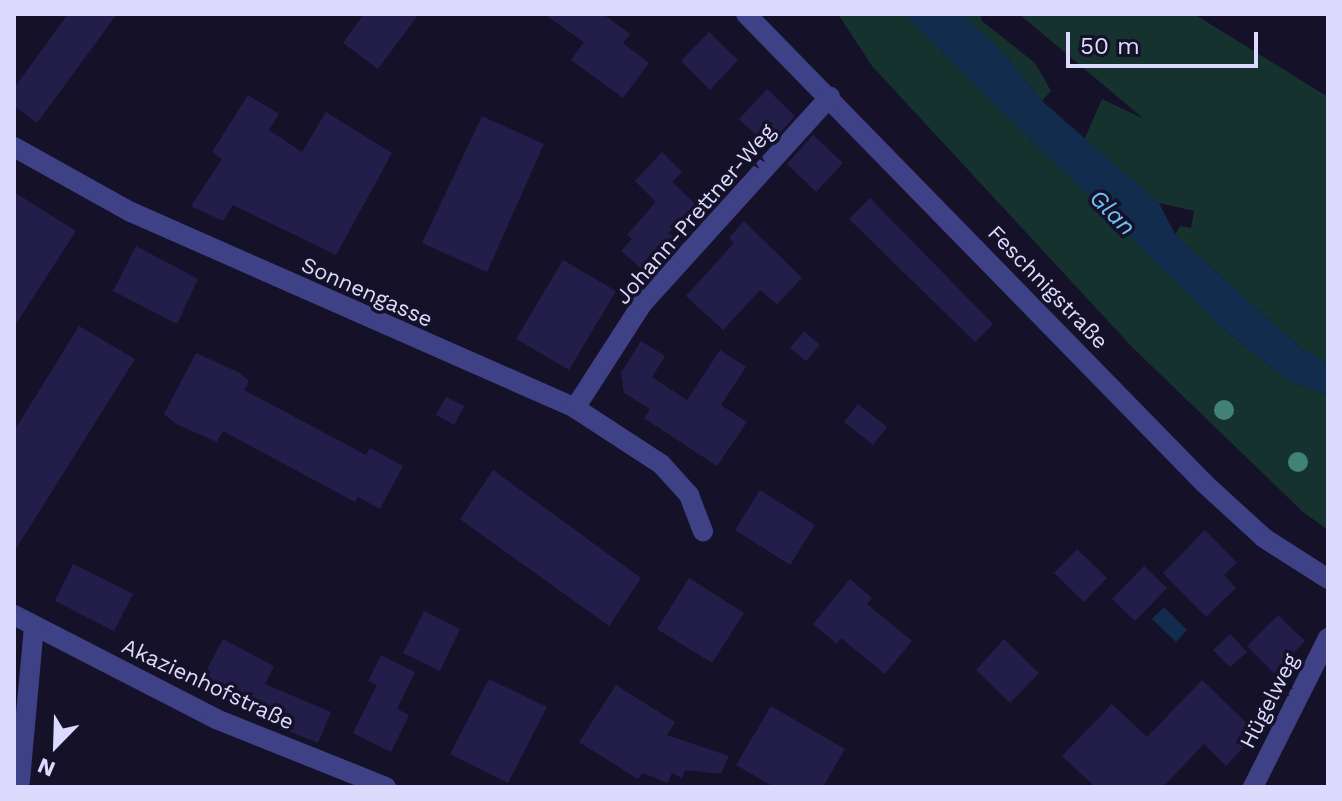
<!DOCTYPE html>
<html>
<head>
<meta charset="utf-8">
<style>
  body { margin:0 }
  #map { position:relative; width:1342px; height:801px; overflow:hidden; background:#141129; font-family:"Work Sans",sans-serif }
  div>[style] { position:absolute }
  .green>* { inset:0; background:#15322f }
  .water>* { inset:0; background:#112c4d }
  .building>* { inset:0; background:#231e49 }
  .minor>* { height:20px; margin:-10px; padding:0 10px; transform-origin:10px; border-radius:10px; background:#3f4186 }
  .trees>* { width:20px; height:20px; margin:-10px; border-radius:50%; background:#428177 }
  span { translate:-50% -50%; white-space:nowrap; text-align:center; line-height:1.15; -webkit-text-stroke:7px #141129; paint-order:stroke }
  .street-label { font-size:22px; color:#dcdbfe }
  .water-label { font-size:24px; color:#6dc3f9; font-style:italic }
  .frame { position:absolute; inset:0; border:16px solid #dcdbfe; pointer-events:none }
  .north { position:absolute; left:16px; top:705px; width:80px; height:80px; -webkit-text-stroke:6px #141129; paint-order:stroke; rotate:203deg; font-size:22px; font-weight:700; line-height:32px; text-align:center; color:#dcdbfe }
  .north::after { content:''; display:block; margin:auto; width:28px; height:36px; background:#dcdbfe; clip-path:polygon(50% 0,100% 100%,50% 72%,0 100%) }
  .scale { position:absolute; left:1066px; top:32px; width:192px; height:36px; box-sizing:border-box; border:4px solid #dcdbfe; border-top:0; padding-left:10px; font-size:24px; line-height:28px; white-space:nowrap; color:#dcdbfe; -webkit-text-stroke:6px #141129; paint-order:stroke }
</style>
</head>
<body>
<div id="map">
  <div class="green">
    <i style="clip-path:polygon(838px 14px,904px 14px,1220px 326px,1289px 381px,1328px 395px,1328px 530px,1303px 512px,1133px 348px,872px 66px)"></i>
    <i style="clip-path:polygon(962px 14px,980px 14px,982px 21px,1035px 63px,1051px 91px,1042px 101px,1006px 56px)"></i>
    <i style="clip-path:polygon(1019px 14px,1194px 14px,1328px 97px,1328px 363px,1302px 349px,1175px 235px,1180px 226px,1191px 228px,1194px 211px,1159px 203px,1084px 140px,1102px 99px,1144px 119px)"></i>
  </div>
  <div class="water">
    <i style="clip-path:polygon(904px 14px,962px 14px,1006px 56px,1042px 101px,1159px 203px,1176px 236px,1302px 349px,1328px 363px,1328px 395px,1289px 381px,1220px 326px)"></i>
    <i style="clip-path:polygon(1164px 607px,1187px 630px,1176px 642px,1152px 619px)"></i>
  </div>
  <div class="building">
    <i style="clip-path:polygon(68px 14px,117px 14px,37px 123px,14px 106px,14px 88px)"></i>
    <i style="clip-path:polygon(364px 14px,419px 14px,378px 69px,343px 43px)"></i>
    <i style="clip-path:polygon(544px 14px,603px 14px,630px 34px,623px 43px,649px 63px,623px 98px,571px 60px,584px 42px)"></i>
    <i style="clip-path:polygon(709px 32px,738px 60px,710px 90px,681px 61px)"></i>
    <i style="clip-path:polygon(767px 89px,795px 116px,768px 146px,739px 119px)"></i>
    <i style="clip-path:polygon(248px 95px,279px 114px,269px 130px,302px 152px,326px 112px,392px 153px,336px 255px,233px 205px,223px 221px,191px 206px,222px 159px,212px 152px)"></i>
    <i style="clip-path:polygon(482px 116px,544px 144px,487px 272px,422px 243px)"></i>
    <i style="clip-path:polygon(813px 135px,843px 163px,816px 192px,787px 164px)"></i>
    <i style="clip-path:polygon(662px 152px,682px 172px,672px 182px,695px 204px,668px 233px,674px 238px,644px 271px,621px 251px,632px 239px,627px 235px,656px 202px,635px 181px)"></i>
    <i style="clip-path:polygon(14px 192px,76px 231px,14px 327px)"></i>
    <i style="clip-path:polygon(870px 198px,993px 324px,975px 342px,849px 219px)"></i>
    <i style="clip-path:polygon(744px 221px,802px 278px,777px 304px,760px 290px,723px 330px,686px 296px,734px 243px,729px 238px)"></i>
    <i style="clip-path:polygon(136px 246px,198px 279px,177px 324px,113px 291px)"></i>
    <i style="clip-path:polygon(563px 260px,616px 291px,569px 370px,516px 339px)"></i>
    <i style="clip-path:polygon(79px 326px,135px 359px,14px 552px,14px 431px)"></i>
    <i style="clip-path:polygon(804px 331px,820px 345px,806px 361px,790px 348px)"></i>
    <i style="clip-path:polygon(641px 341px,665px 356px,652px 377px,687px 400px,720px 350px,746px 367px,721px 405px,747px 422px,717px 466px,644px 418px,650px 409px,624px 393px,621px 373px)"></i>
    <i style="clip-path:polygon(196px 353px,238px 372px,249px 381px,244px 390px,366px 455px,370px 448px,403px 466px,380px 509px,358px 497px,355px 502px,223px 431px,217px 442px,176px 424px,164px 414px)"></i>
    <i style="clip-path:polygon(446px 397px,464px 406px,454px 425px,436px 415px)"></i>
    <i style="clip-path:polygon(858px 404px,887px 427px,873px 445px,844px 422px)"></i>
    <i style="clip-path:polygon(493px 470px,641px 578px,609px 626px,460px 519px)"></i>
    <i style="clip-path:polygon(760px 490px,815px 525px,790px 565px,735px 530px)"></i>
    <i style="clip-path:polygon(1205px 530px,1237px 563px,1224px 575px,1236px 588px,1206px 617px,1163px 573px)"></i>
    <i style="clip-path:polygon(1077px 549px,1107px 578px,1084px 602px,1054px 573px)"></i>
    <i style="clip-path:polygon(73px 564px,133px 594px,114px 631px,55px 601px)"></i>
    <i style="clip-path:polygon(1144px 566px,1167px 588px,1135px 621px,1112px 599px)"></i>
    <i style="clip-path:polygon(689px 578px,744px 613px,712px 663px,657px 629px)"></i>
    <i style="clip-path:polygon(850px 579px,872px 598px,867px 604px,912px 641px,885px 674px,841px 638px,837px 644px,813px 624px)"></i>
    <i style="clip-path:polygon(424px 611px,460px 629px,440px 671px,403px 653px)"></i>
    <i style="clip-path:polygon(1278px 615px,1305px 641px,1274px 673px,1247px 646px)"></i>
    <i style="clip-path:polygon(1230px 634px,1247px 652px,1230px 667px,1213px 650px)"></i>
    <i style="clip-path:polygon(223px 639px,274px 666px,265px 684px,331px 712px,318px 743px,277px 726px,281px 717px,203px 677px)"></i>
    <i style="clip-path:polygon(1004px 639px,1039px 673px,1010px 703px,976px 670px)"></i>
    <i style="clip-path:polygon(381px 655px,415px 672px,397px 709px,409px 715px,391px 752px,353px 733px,377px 685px,368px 681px)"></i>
    <i style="clip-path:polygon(489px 679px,547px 707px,508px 783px,450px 754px)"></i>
    <i style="clip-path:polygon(1202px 680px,1257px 733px,1226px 766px,1204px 744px,1163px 787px,1095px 787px,1062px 756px,1112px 704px,1147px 737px)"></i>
    <i style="clip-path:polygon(616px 685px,675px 722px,667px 735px,729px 756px,721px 774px,685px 770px,682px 778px,672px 773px,668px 783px,643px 773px,638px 779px,579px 742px)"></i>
    <i style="clip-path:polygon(771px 706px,845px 749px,823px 787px,774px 787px,736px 765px)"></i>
  </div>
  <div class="minor">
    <i style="left:746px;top:14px;width:656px;rotate:45.68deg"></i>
    <i style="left:1204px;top:483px;width:81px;rotate:42.5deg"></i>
    <i style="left:1264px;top:538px;width:76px;rotate:32.6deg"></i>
    <i style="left:14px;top:147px;width:134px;rotate:29.1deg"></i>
    <i style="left:131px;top:212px;width:485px;rotate:23.8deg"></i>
    <i style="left:575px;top:408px;width:103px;rotate:33.1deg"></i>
    <i style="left:661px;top:464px;width:42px;rotate:47.9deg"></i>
    <i style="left:689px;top:495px;width:39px;rotate:69deg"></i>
    <i style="left:575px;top:408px;width:124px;rotate:-57.2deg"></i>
    <i style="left:642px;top:304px;width:280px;rotate:-47.8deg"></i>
    <i style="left:14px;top:615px;width:227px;rotate:27.2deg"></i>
    <i style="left:216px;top:719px;width:183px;rotate:21.8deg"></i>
    <i style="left:14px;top:781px;width:6px;rotate:-9deg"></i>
    <i style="left:20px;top:780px;width:155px;rotate:-84.8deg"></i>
    <i style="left:1253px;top:787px;width:167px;rotate:-63.3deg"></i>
  </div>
  <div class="trees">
    <i style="left:1224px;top:410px"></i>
    <i style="left:1298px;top:462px"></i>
  </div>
  <div class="street-label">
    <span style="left:695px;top:214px;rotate:-49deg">Johann-Prettner-Weg</span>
    <span style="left:1048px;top:287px;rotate:46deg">Feschnigstraße</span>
    <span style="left:367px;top:292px;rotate:24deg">Sonnengasse</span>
    <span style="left:208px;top:684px;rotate:25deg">Akazienhofstraße</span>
    <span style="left:1269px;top:701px;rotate:-63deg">Hügelweg</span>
  </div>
  <div class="water-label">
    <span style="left:1112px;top:213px;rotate:45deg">Glan</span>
  </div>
  <div class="frame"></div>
  <div class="north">N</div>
  <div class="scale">50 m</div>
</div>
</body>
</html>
